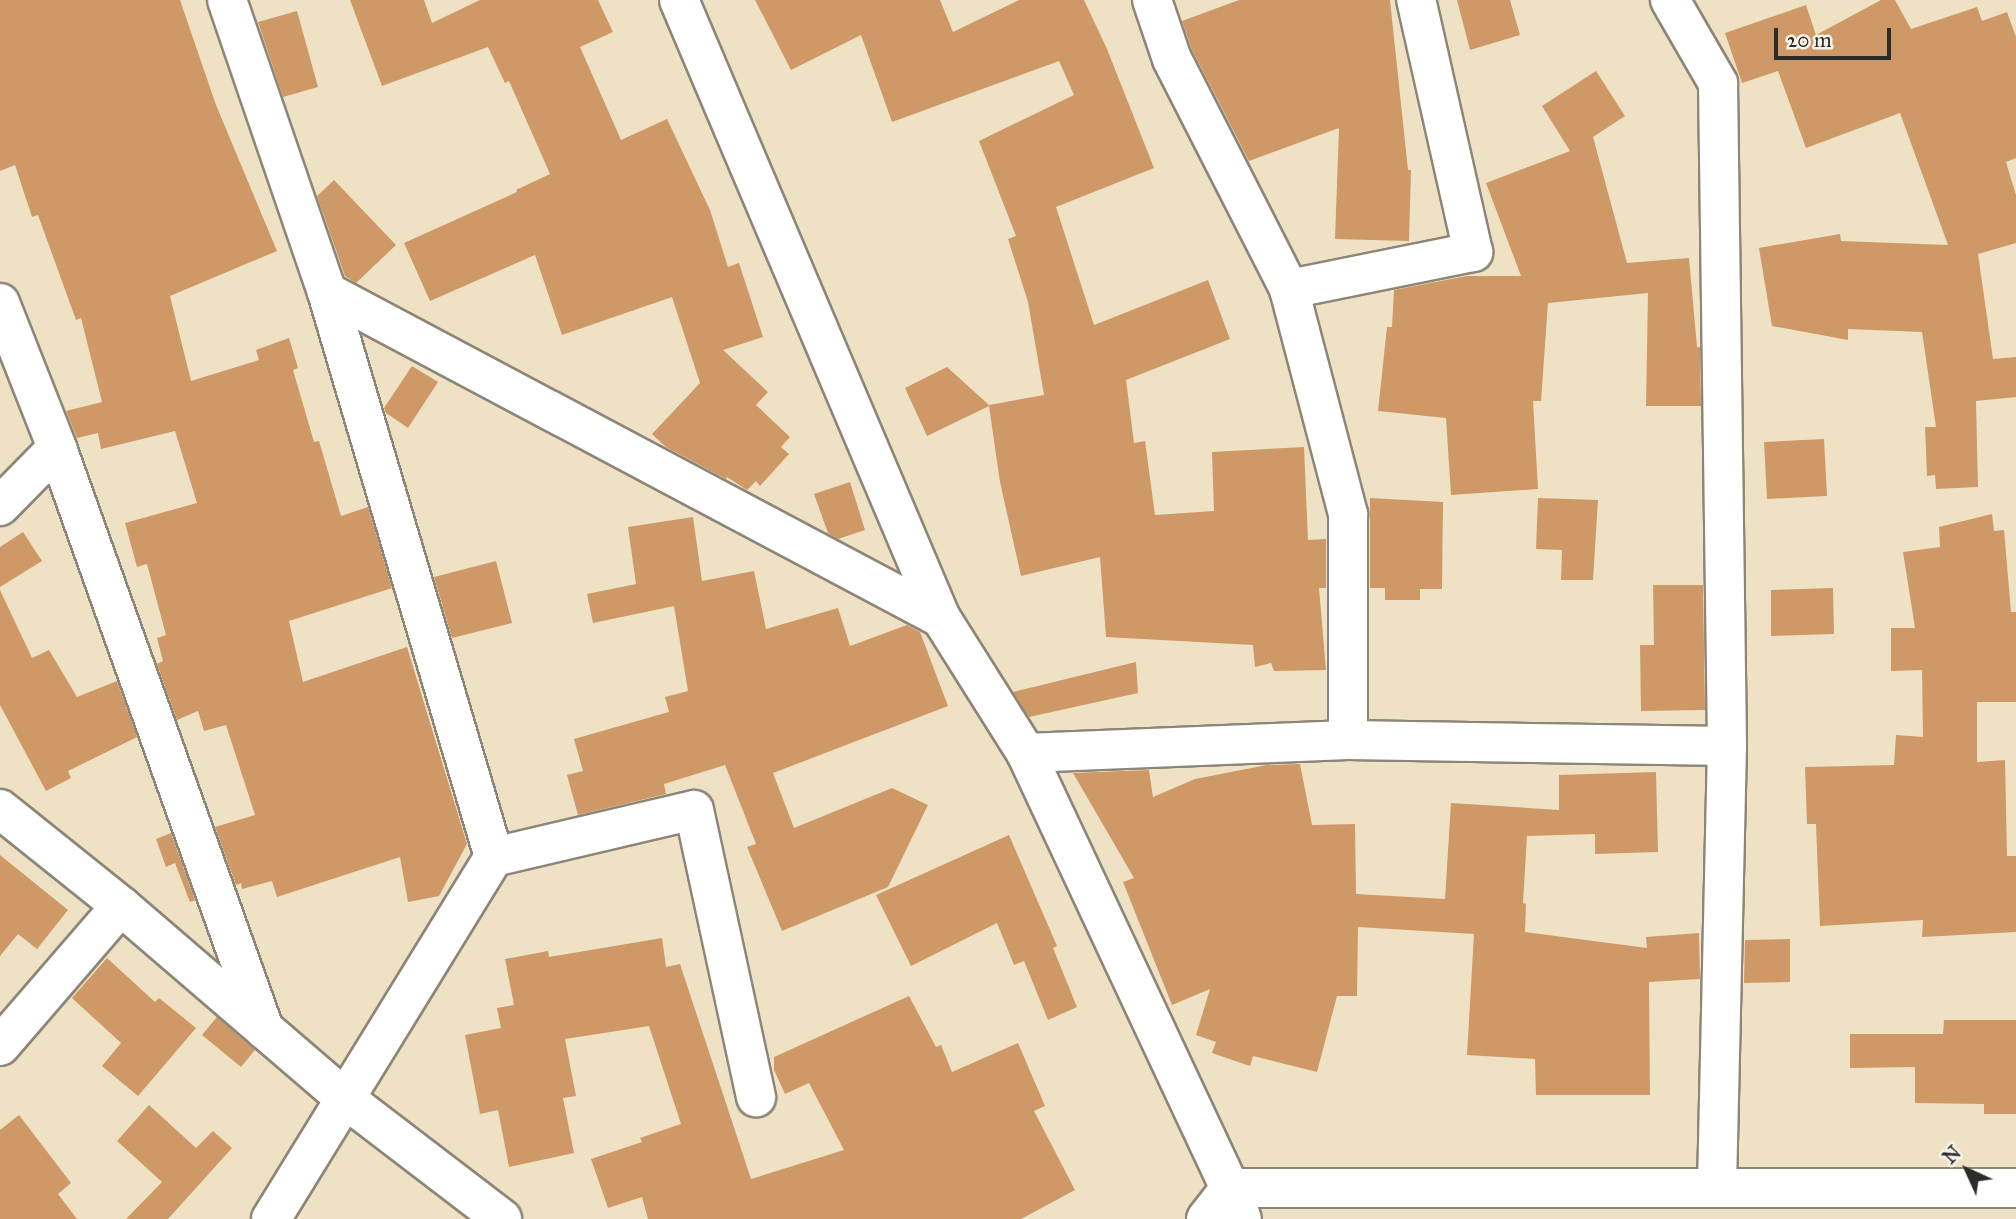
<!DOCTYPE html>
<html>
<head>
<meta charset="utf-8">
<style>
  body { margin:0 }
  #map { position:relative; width:2016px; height:1219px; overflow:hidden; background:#efe2c4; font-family:"IM FELL Great Primer",serif }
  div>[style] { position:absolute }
  .building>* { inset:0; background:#ce9867 }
  .roads { filter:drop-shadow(2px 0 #8d8678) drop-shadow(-2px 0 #8d8678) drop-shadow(0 2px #8d8678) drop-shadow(0 -2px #8d8678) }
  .minor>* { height:38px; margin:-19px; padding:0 19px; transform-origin:19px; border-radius:19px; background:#fff }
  span { translate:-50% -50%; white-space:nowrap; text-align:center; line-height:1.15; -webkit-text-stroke:5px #f7f3e8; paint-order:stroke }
  .north { position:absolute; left:1932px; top:1135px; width:70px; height:70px; -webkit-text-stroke:5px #f7f3e8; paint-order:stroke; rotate:315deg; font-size:19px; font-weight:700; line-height:28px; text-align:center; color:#2b2b2b }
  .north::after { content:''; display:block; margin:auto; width:24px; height:32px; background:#2b2b2b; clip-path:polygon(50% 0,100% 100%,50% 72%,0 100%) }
  .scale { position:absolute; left:1774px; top:28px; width:117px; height:32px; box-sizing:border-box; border:4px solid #2b2b2b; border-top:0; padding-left:9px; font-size:21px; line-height:24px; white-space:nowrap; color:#2b2b2b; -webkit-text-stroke:5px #f7f3e8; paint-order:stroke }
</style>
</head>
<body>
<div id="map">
  <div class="building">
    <i style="clip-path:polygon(0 0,180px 0,216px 105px,277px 251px,170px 296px,191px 381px,259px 360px,256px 350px,289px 338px,298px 368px,293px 370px,314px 442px,319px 441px,341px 516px,368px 507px,392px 588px,289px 621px,303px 682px,407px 647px,467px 844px,439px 896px,408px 902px,400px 857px,277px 897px,272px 881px,242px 889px,241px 883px,236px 885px,215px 827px,255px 815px,226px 725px,204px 731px,198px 711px,177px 720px,157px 664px,163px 661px,157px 638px,166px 635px,147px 564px,137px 567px,125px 523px,197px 503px,175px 431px,101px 449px,98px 433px,77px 438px,66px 411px,102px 402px,81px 318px,76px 320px,38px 215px,32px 217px,15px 165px,0 171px)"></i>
    <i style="clip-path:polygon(350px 0,424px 0,432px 23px,480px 0,598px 0,613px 32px,580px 47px,621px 140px,667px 119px,710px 210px,728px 267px,739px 263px,763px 337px,723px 350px,768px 392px,756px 405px,790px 437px,781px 447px,789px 454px,760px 486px,756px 481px,747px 490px,727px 477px,726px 479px,666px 447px,652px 434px,700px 383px,672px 297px,562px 335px,535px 255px,430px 301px,404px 243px,517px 192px,516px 190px,550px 174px,509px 81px,505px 83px,488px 47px,382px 86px)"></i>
    <i style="clip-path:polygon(755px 0,940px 0,953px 32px,1019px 0,1084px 0,1107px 49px,1154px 168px,1056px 207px,1094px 325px,1208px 280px,1230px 339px,1126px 380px,1134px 443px,1145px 441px,1155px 515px,1214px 511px,1212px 452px,1304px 447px,1308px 540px,1326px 539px,1326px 588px,1319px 588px,1326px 670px,1274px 671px,1271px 663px,1255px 667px,1253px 645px,1106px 637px,1100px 557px,1021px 576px,1000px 482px,989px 406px,927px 436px,905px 388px,947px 367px,989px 405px,1044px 395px,1028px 302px,1008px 239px,1016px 236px,979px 141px,1074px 95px,1059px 61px,892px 122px,861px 35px,791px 70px)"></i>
    <i style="clip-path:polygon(1239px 0,1390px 0,1408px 170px,1411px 170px,1409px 241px,1335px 239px,1339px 128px,1249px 161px,1192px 50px,1182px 21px)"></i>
    <i style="clip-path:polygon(1457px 0,1510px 0,1520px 35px,1470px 50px)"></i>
    <i style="clip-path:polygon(1881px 0,1895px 0,1911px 29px,1977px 7px,1982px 21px,2007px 12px,2016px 37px,2016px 158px,2006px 162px,2016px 195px,2016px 243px,1978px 254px,1993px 359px,2016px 357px,2016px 397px,1976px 401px,1978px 487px,1936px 489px,1935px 475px,1927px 476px,1925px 427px,1936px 427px,1922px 332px,1848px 329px,1848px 340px,1772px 326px,1759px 248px,1840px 234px,1841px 241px,1948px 245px,1900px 113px,1806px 148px,1778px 71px,1742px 83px,1725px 33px,1806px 5px,1816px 35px)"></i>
    <i style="clip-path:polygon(297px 11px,318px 87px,283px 97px,258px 22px)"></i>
    <i style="clip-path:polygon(1596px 71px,1625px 116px,1593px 137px,1627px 263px,1689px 258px,1697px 347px,1700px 347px,1701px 406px,1646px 406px,1648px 293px,1548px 303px,1541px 401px,1533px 401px,1538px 489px,1451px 495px,1446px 418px,1378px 411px,1387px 327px,1392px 327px,1394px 290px,1467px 276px,1521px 276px,1486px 183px,1570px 151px,1542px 106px)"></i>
    <i style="clip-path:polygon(334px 180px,396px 245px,356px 283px,345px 276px,317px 196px)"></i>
    <i style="clip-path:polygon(412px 366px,438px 382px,408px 428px,386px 413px,384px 408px)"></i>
    <i style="clip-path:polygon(1824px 439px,1827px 496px,1767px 499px,1764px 442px)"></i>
    <i style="clip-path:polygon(850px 482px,865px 530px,838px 539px,828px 533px,814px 494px)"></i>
    <i style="clip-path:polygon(1370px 498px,1443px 502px,1442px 589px,1420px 589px,1420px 600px,1385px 600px,1385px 588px,1370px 588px)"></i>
    <i style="clip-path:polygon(1538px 498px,1598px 500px,1593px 580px,1561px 580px,1562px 550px,1536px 549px)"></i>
    <i style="clip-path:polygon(1992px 514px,1994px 531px,2004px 530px,2011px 612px,2016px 612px,2016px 702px,1977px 702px,1977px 762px,2005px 760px,2007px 856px,2016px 856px,2016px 932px,1922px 937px,1923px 920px,1820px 926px,1816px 824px,1807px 824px,1805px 767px,1894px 765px,1896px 735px,1923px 737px,1922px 670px,1891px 671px,1891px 628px,1915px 628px,1903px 552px,1940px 547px,1939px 527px)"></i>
    <i style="clip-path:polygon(693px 517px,702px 581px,754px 571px,766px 629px,838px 608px,850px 646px,907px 625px,920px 632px,948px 706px,773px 773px,794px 828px,892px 788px,928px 805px,888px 887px,782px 931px,747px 847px,756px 844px,725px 765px,664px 784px,666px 794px,578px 815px,567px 775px,583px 771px,574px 739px,669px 712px,665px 697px,688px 691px,674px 606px,593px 623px,587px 594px,636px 584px,628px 527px)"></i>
    <i style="clip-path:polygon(23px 532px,42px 561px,0 587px,0 547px)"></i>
    <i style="clip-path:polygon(496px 561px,512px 623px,452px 638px,434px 577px)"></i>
    <i style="clip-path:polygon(1653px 585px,1703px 585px,1705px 710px,1641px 711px,1640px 645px,1654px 645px)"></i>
    <i style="clip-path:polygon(1833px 588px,1834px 634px,1771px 636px,1771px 590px)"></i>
    <i style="clip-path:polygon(0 590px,32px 658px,49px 650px,77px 697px,117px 681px,137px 737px,68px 771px,71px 778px,46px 791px,0 705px)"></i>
    <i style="clip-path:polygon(1136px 662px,1138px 693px,1029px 717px,1013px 692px)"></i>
    <i style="clip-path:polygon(1300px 764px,1312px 825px,1355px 824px,1356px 894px,1445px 899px,1451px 803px,1559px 810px,1559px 775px,1656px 772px,1658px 852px,1595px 854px,1595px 834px,1527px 836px,1523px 903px,1526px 904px,1525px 932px,1647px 948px,1646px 937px,1699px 933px,1700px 979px,1649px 982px,1650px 1095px,1536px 1095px,1535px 1059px,1467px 1055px,1474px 934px,1358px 927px,1357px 996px,1337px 996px,1317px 1072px,1253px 1056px,1250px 1066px,1212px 1053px,1216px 1042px,1196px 1035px,1210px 989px,1172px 1005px,1123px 882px,1134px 878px,1073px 773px,1149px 770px,1153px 797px,1195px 779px,1267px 765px)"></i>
    <i style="clip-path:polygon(171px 833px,195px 900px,190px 902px,175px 863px,166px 867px,156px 839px)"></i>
    <i style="clip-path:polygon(1009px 835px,1057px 946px,1053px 948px,1077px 1007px,1048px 1020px,1024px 961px,1014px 965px,997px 923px,911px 966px,876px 895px)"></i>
    <i style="clip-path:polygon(0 855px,68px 910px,37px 949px,18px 934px,0 956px)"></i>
    <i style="clip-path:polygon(662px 938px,666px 967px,680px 964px,751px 1179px,844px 1150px,809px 1083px,785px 1094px,774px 1070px,774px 1057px,909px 996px,936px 1047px,941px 1045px,952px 1072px,1018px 1043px,1045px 1106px,1034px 1111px,1075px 1190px,1021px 1219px,648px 1219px,642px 1197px,608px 1208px,591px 1159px,642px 1142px,640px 1138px,681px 1124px,649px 1026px,565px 1039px,576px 1096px,563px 1098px,574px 1153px,509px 1167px,498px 1110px,480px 1114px,465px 1035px,501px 1028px,497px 1008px,514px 1005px,505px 959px,548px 951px,549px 957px)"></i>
    <i style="clip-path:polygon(1790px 939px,1790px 982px,1744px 983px,1745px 940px)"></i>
    <i style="clip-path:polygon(107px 958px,155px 1002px,159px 998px,196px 1028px,138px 1096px,102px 1066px,121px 1043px,72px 998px)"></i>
    <i style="clip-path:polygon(217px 1017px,255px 1050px,241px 1067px,202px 1035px)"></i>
    <i style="clip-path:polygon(1944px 1020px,2016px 1020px,2016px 1114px,1984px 1114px,1984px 1104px,1915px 1103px,1915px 1067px,1850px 1068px,1850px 1034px,1943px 1034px)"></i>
    <i style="clip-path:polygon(149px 1105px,196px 1148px,213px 1131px,232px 1148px,168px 1219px,126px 1219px,162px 1182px,117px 1141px)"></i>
    <i style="clip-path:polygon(19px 1115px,71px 1183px,58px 1194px,77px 1219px,0 1219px,0 1130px)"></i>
  </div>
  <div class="roads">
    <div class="minor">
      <i style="left:227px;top:0;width:309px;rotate:71.1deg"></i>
      <i style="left:327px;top:292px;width:695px;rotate:27.97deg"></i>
      <i style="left:679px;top:0;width:671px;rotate:67.03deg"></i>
      <i style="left:941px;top:618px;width:160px;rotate:57.8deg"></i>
      <i style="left:1026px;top:753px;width:480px;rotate:64.9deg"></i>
      <i style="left:1230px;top:1188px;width:33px;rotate:69deg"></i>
      <i style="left:1152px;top:0;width:62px;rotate:71.3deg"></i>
      <i style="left:1172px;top:59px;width:258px;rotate:63deg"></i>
      <i style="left:1289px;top:289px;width:233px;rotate:75.3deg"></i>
      <i style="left:1348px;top:514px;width:226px;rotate:90deg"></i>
      <i style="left:1670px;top:0;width:96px;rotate:60deg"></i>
      <i style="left:1718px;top:83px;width:663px;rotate:89.22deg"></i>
      <i style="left:1727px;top:746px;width:442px;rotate:91.3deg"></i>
      <i style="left:1289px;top:289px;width:188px;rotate:-11.4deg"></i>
      <i style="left:1473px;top:252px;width:258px;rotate:-102.7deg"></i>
      <i style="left:0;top:303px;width:156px;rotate:68.5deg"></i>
      <i style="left:57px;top:448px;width:617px;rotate:70.39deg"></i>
      <i style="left:0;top:506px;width:81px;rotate:-45.5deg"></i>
      <i style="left:1026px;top:753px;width:322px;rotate:-2.3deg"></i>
      <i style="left:1348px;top:740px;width:379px;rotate:0.9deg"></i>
      <i style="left:0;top:809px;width:155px;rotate:38.7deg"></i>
      <i style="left:121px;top:906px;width:294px;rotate:40.7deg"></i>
      <i style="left:344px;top:1098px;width:199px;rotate:37.4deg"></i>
      <i style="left:494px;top:857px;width:205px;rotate:-13.2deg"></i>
      <i style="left:694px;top:810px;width:294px;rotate:77.8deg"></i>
      <i style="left:0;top:1046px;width:185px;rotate:-49.2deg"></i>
      <i style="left:271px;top:1219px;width:425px;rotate:-58.4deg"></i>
      <i style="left:494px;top:857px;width:589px;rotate:-106.47deg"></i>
      <i style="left:1206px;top:1219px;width:39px;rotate:-52deg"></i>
      <i style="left:1230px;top:1188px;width:786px"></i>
    </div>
  </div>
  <div class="north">N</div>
  <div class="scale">20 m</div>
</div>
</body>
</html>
